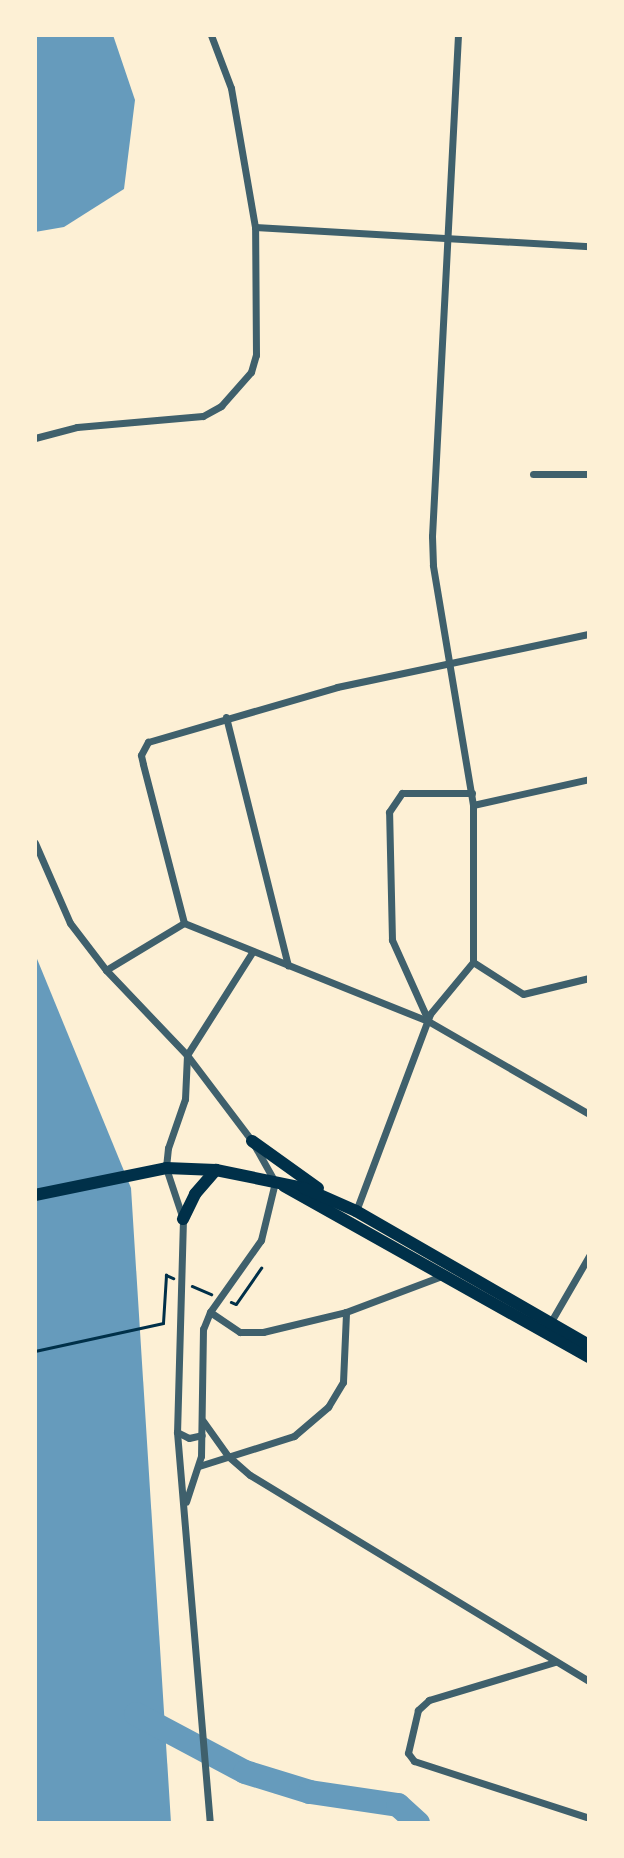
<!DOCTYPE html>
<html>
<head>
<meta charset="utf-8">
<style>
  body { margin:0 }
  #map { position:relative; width:624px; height:1858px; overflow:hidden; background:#fdf0d5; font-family:Literata,serif }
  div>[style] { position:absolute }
  .water>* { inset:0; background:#669bbc }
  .river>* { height:24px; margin:-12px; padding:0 12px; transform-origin:12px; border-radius:12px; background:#669bbc }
  .path>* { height:2.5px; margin:-1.25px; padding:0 1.25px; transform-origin:1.25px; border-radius:1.25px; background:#003049 }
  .minor>* { height:7px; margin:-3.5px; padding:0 3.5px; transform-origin:3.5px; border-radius:3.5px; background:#3f606c }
  .secondary>* { height:12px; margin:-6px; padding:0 6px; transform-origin:6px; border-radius:6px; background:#003049 }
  span { translate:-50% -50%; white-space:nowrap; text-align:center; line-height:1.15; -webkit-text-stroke:5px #fdf0d5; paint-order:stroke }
  .frame { position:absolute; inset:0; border:37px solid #fdf0d5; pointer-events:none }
</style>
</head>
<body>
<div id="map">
  <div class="water">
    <i style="clip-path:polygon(35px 35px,113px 35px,135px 100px,124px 189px,64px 227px,35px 232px)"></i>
    <i style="clip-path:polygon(35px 954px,131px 1188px,171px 1823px,35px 1823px)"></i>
  </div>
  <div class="river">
    <i style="left:136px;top:1714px;width:123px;rotate:28deg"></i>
    <i style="left:245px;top:1772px;width:68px;rotate:17.1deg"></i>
    <i style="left:310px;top:1792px;width:89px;rotate:8.4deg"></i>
    <i style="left:398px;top:1805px;width:27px;rotate:42deg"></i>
  </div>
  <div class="path">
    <i style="left:192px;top:1286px;width:21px;rotate:23deg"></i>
    <i style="left:231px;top:1302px;width:5px;rotate:22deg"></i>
    <i style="left:236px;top:1304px;width:44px;rotate:-55.2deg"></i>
    <i style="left:35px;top:1351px;width:131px;rotate:-12.3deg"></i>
    <i style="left:163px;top:1323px;width:48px;rotate:-86.4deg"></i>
    <i style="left:166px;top:1275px;width:8px;rotate:23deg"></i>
  </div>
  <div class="minor">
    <i style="left:255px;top:227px;width:335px;rotate:3.3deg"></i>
    <i style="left:35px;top:438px;width:43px;rotate:-14.7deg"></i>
    <i style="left:77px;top:427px;width:126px;rotate:-5deg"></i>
    <i style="left:203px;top:416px;width:21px;rotate:-29deg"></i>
    <i style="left:221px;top:406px;width:45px;rotate:-48.6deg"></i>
    <i style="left:251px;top:372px;width:18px;rotate:-74deg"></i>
    <i style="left:256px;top:355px;width:128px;rotate:-90.4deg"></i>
    <i style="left:255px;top:227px;width:141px;rotate:-99.8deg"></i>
    <i style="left:231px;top:88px;width:57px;rotate:-110.7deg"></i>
    <i style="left:533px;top:474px;width:56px"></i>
    <i style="left:226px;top:717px;width:256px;rotate:76deg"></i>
    <i style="left:473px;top:805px;width:119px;rotate:-12.6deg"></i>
    <i style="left:35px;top:843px;width:87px;rotate:66.4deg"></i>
    <i style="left:70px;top:923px;width:59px;rotate:52.5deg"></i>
    <i style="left:106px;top:970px;width:117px;rotate:46.4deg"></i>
    <i style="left:187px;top:1055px;width:108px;rotate:52.9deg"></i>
    <i style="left:252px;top:1141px;width:47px;rotate:60.7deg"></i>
    <i style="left:275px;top:1182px;width:60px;rotate:103.6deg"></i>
    <i style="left:261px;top:1240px;width:88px;rotate:125.3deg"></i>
    <i style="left:210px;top:1312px;width:18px;rotate:112deg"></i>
    <i style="left:203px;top:1329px;width:127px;rotate:90.9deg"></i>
    <i style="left:201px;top:1456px;width:48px;rotate:108.1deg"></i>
    <i style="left:184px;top:923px;width:164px;rotate:-104.5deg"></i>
    <i style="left:143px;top:764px;width:9px;rotate:-103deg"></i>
    <i style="left:141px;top:755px;width:15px;rotate:-62deg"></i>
    <i style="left:148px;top:742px;width:197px;rotate:-16.2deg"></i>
    <i style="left:337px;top:687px;width:258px;rotate:-11.9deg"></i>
    <i style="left:184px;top:923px;width:263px;rotate:21.9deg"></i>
    <i style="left:428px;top:1021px;width:186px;rotate:30deg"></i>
    <i style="left:473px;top:962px;width:59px;rotate:32.6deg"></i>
    <i style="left:523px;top:994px;width:68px;rotate:-13.6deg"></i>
    <i style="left:106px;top:970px;width:91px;rotate:-31.1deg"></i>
    <i style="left:428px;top:1020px;width:88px;rotate:-114.2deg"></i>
    <i style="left:392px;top:940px;width:128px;rotate:-91.3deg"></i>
    <i style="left:389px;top:812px;width:23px;rotate:-56deg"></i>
    <i style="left:402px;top:793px;width:70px"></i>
    <i style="left:187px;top:1055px;width:44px;rotate:92.6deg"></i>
    <i style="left:185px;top:1099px;width:52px;rotate:109.1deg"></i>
    <i style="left:168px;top:1148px;width:20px;rotate:96deg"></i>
    <i style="left:166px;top:1168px;width:54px;rotate:71.6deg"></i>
    <i style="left:183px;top:1219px;width:213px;rotate:91.6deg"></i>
    <i style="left:177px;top:1432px;width:392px;rotate:85.2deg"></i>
    <i style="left:187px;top:1055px;width:123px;rotate:-57.6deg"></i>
    <i style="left:356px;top:1211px;width:210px;rotate:-69.4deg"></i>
    <i style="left:430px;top:1014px;width:67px;rotate:-50.4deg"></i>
    <i style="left:473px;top:962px;width:157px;rotate:-90deg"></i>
    <i style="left:473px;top:805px;width:243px;rotate:-99.5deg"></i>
    <i style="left:433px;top:565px;width:29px;rotate:-92deg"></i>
    <i style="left:432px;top:536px;width:502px;rotate:-87.03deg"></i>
    <i style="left:210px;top:1312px;width:36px;rotate:34deg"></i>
    <i style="left:240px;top:1332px;width:23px"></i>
    <i style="left:263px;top:1332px;width:85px;rotate:-13.5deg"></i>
    <i style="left:346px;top:1312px;width:103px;rotate:-20.6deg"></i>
    <i style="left:549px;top:1325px;width:80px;rotate:-59.9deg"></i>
    <i style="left:203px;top:1421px;width:43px;rotate:54.5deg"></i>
    <i style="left:228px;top:1456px;width:29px;rotate:41deg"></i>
    <i style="left:250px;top:1475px;width:397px;rotate:31.3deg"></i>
    <i style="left:177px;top:1432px;width:13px;rotate:27deg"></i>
    <i style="left:189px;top:1438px;width:13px;rotate:-13deg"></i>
    <i style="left:199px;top:1466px;width:100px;rotate:-17.5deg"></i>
    <i style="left:294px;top:1436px;width:45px;rotate:-40.5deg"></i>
    <i style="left:328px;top:1407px;width:29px;rotate:-59deg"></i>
    <i style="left:343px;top:1382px;width:70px;rotate:-87.5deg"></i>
    <i style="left:555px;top:1662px;width:132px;rotate:163.2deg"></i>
    <i style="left:429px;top:1700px;width:15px;rotate:138deg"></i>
    <i style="left:418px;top:1710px;width:44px;rotate:103.1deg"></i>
    <i style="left:408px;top:1753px;width:10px;rotate:53deg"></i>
    <i style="left:414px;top:1761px;width:184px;rotate:18deg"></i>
  </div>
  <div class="secondary">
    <i style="left:252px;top:1141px;width:81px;rotate:35.5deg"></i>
    <i style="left:284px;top:1186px;width:350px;rotate:29.3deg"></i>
    <i style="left:35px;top:1195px;width:134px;rotate:-11.6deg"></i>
    <i style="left:166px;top:1168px;width:50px;rotate:2.3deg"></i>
    <i style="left:216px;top:1170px;width:90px;rotate:11.6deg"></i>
    <i style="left:304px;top:1188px;width:57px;rotate:23.9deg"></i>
    <i style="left:356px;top:1211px;width:269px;rotate:29.9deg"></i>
    <i style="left:183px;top:1219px;width:28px;rotate:-64deg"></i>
    <i style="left:195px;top:1194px;width:32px;rotate:-49deg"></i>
  </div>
  <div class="frame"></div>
</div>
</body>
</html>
